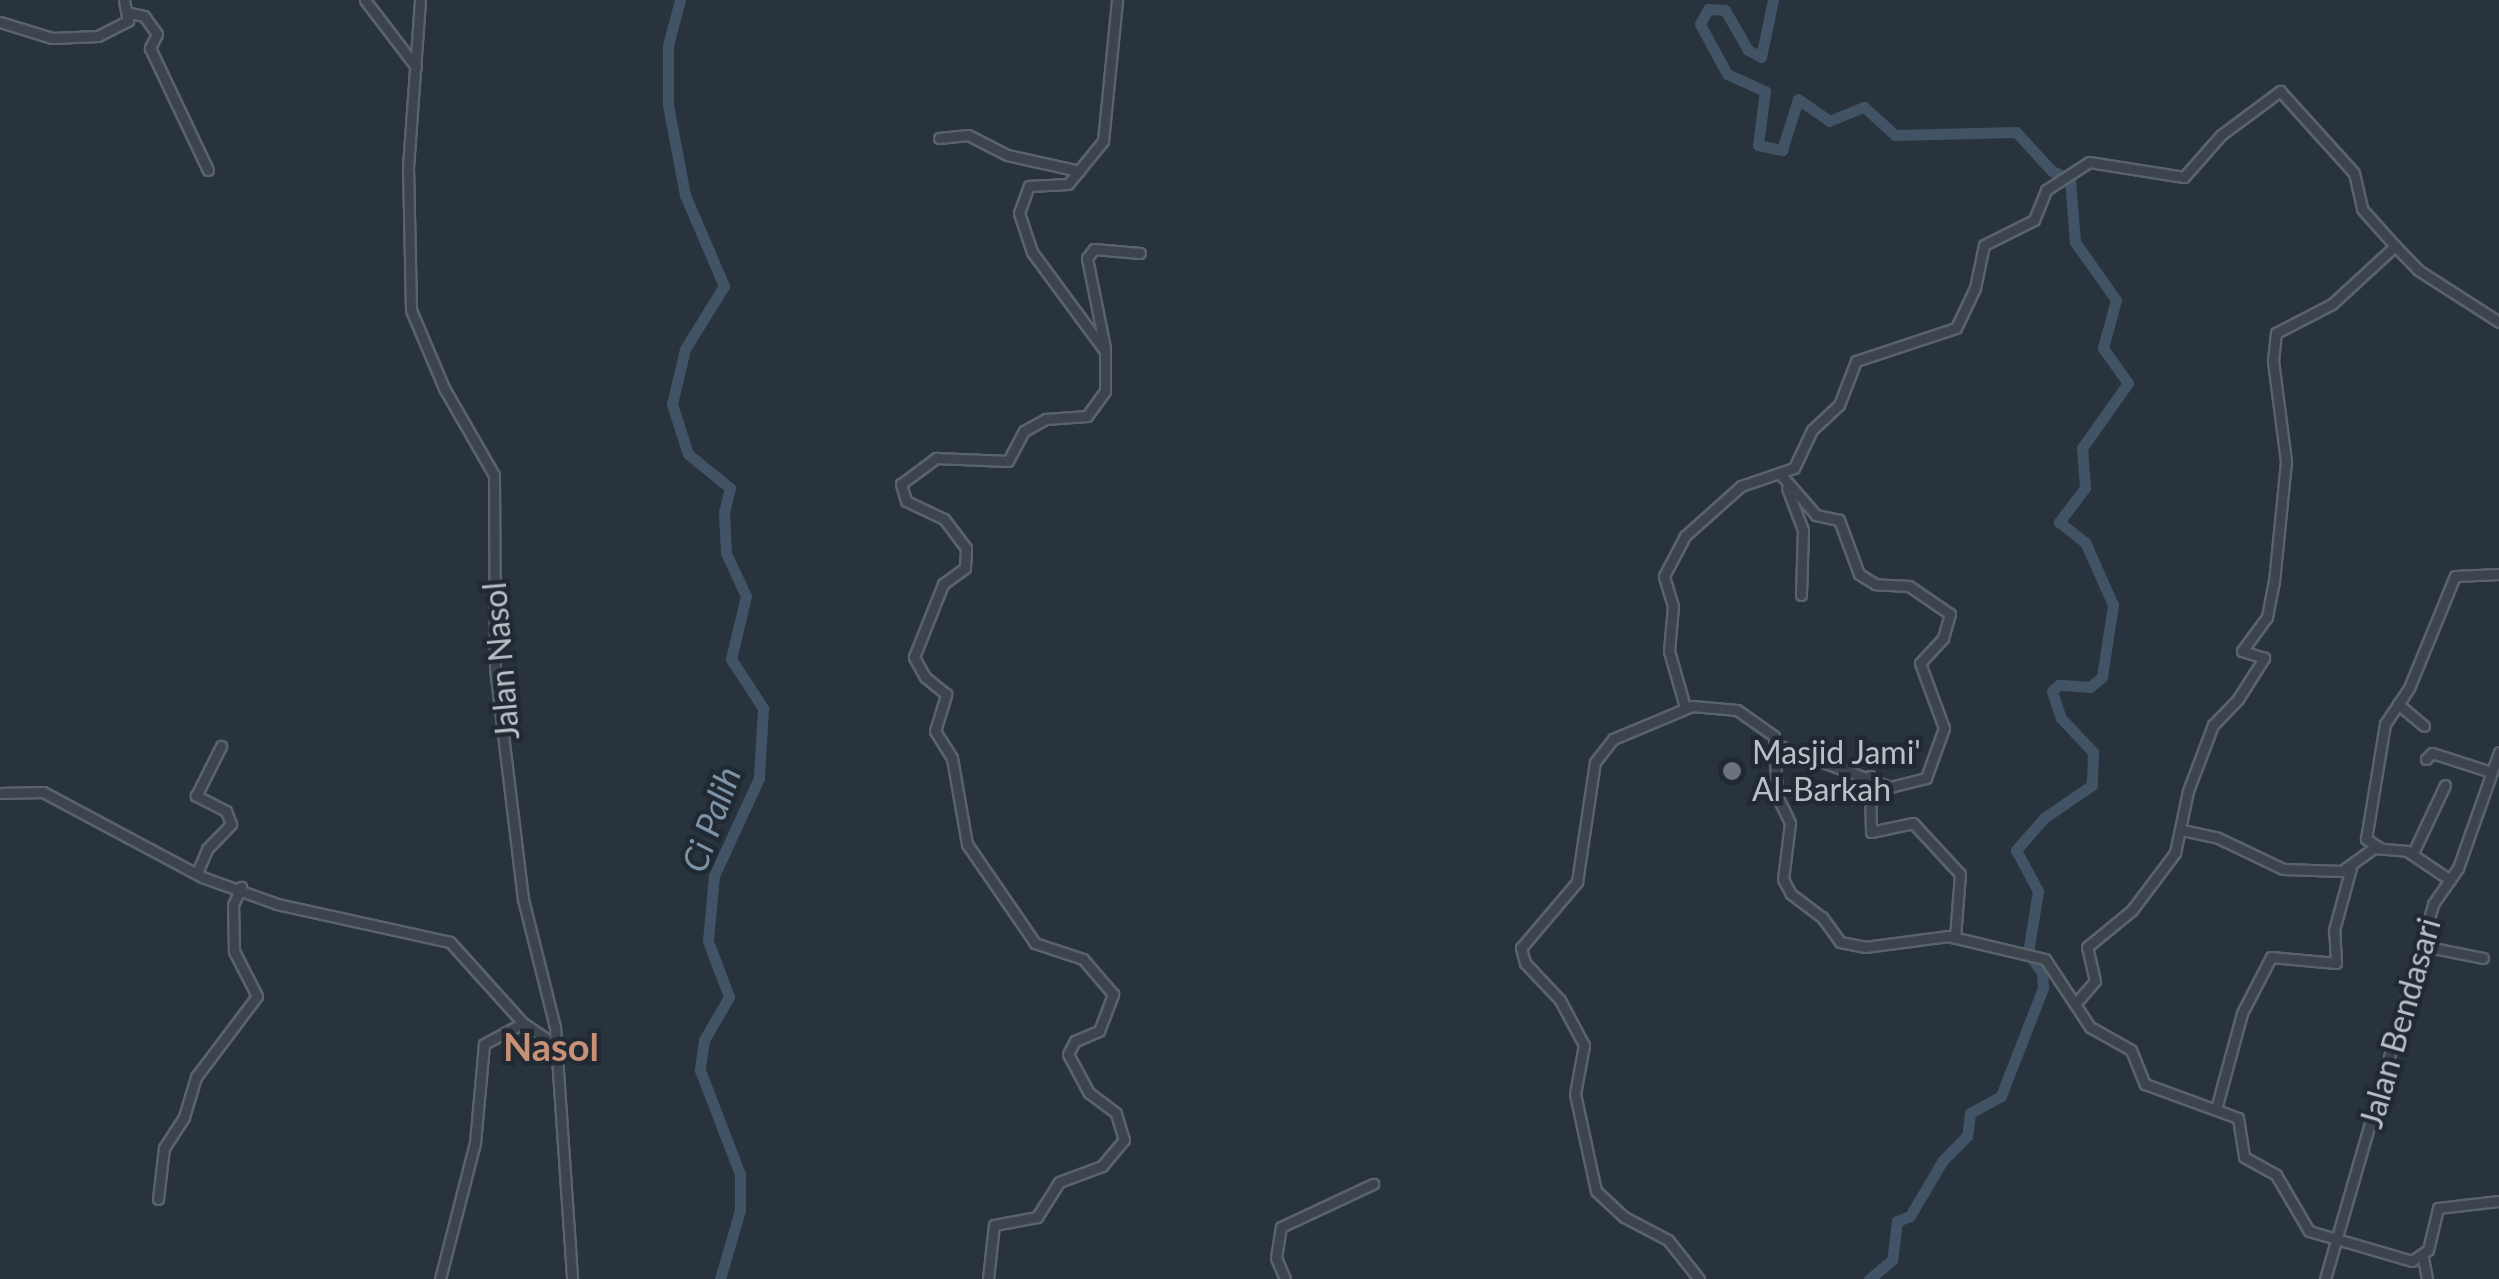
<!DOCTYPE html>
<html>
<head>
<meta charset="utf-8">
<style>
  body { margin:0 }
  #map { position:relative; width:2499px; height:1279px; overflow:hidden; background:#29333d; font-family:Lato,sans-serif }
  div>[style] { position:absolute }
  .river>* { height:11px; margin:-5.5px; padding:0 5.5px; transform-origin:5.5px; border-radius:5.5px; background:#415364 }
  .roads { filter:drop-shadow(2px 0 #5a636b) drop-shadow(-2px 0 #5a636b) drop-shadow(0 2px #5a636b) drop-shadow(0 -2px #5a636b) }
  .minor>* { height:9px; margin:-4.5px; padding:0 4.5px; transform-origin:4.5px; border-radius:4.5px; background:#3c454d }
  .dots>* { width:28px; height:28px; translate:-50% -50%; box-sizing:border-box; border:5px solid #212a33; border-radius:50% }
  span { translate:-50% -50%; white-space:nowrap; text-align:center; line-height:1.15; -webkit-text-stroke:9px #212a33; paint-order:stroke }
  .street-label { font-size:32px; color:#b9c0c8 }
  .poi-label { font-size:32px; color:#b9c0c8 }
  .left { translate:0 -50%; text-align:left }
  .water-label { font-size:35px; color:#7d93a7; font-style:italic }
  .quarter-label { font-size:38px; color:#c89074; font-weight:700 }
</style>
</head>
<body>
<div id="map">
  <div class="river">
    <i style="left:680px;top:0;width:47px;rotate:104.9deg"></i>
    <i style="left:668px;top:45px;width:60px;rotate:90deg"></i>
    <i style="left:668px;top:105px;width:92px;rotate:79.3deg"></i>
    <i style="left:685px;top:195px;width:99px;rotate:66.8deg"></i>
    <i style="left:724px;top:286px;width:74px;rotate:121.8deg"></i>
    <i style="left:685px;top:349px;width:57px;rotate:103.3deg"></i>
    <i style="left:672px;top:404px;width:52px;rotate:72.3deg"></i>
    <i style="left:688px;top:454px;width:54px;rotate:39deg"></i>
    <i style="left:730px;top:488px;width:25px;rotate:104deg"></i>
    <i style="left:724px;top:512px;width:41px;rotate:87.2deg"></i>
    <i style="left:726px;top:553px;width:47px;rotate:65.1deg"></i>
    <i style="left:746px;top:596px;width:65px;rotate:103.4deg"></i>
    <i style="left:731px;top:659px;width:59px;rotate:56.9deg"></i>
    <i style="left:763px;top:708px;width:70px;rotate:93.3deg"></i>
    <i style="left:759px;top:778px;width:108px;rotate:114.7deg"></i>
    <i style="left:714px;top:876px;width:65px;rotate:95.3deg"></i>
    <i style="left:708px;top:941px;width:60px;rotate:69.4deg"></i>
    <i style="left:729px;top:997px;width:50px;rotate:120.2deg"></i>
    <i style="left:704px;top:1040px;width:30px;rotate:98deg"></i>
    <i style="left:700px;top:1070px;width:111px;rotate:69deg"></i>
    <i style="left:740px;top:1174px;width:36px;rotate:90deg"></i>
    <i style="left:740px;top:1210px;width:72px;rotate:106.2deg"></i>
    <i style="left:1773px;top:0;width:58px;rotate:101.9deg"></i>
    <i style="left:1761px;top:57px;width:15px;rotate:-152deg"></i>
    <i style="left:1748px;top:50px;width:46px;rotate:-119.9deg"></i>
    <i style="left:1725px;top:10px;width:17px;rotate:-177deg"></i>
    <i style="left:1708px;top:9px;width:17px;rotate:118deg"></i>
    <i style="left:1700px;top:24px;width:57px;rotate:61.6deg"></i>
    <i style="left:1727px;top:74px;width:42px;rotate:24.1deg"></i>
    <i style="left:1765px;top:91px;width:54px;rotate:97.4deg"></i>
    <i style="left:1758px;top:145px;width:25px;rotate:12deg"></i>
    <i style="left:1782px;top:150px;width:53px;rotate:-72.6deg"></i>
    <i style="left:1798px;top:99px;width:38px;rotate:35deg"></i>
    <i style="left:1829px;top:121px;width:38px;rotate:-22deg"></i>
    <i style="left:1864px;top:107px;width:42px;rotate:42.1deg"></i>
    <i style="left:1895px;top:135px;width:121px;rotate:-1.4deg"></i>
    <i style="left:2016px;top:132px;width:53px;rotate:47.3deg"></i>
    <i style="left:2052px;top:171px;width:20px;rotate:24deg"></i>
    <i style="left:2070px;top:179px;width:63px;rotate:85.5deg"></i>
    <i style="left:2075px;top:242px;width:71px;rotate:54.7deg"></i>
    <i style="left:2116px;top:300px;width:50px;rotate:105.2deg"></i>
    <i style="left:2103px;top:348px;width:43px;rotate:54.5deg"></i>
    <i style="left:2128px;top:383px;width:80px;rotate:125.3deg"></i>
    <i style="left:2082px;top:448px;width:40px;rotate:85.7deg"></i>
    <i style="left:2085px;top:488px;width:43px;rotate:127.4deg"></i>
    <i style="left:2059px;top:522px;width:33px;rotate:38deg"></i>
    <i style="left:2085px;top:542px;width:69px;rotate:66deg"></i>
    <i style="left:2113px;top:605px;width:73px;rotate:98.7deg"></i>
    <i style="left:2102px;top:677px;width:16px;rotate:140deg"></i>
    <i style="left:2090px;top:687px;width:31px;rotate:-176deg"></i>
    <i style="left:2059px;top:685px;width:9px;rotate:139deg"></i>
    <i style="left:2052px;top:691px;width:28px;rotate:72deg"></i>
    <i style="left:2061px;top:718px;width:47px;rotate:46.7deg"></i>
    <i style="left:2093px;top:752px;width:33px;rotate:92deg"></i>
    <i style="left:2092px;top:785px;width:58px;rotate:145.5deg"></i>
    <i style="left:2044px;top:818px;width:43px;rotate:131.2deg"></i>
    <i style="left:2016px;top:850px;width:47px;rotate:61.8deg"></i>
    <i style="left:2038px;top:891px;width:63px;rotate:99.2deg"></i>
    <i style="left:2028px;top:953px;width:24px;rotate:54deg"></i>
    <i style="left:2042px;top:972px;width:16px;rotate:86deg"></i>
    <i style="left:2043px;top:988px;width:116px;rotate:111.3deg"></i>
    <i style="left:2001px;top:1096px;width:35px;rotate:151deg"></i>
    <i style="left:1970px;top:1113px;width:23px;rotate:97deg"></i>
    <i style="left:1967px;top:1136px;width:34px;rotate:135deg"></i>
    <i style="left:1943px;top:1160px;width:65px;rotate:120.5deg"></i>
    <i style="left:1910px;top:1216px;width:14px;rotate:159deg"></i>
    <i style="left:1897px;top:1221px;width:39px;rotate:97deg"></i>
    <i style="left:1892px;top:1260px;width:30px;rotate:140deg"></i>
  </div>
  <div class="roads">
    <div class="minor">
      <i style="left:365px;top:0;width:84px;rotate:52.7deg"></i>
      <i style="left:420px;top:0;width:166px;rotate:94.1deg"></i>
      <i style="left:408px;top:166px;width:144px;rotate:88.8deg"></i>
      <i style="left:411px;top:310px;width:85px;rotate:67.1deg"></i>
      <i style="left:444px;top:388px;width:100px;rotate:60.1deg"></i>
      <i style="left:494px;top:475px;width:193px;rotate:89.7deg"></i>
      <i style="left:495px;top:668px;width:233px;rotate:83.1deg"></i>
      <i style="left:523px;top:899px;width:132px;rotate:76deg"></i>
      <i style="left:555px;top:1027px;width:253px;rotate:86.1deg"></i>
      <i style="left:130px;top:13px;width:14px;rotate:12deg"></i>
      <i style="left:144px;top:16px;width:22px;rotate:54deg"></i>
      <i style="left:157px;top:34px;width:16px;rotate:117deg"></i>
      <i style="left:150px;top:48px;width:135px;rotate:64.6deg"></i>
      <i style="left:0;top:22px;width:54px;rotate:17.1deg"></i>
      <i style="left:52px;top:38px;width:46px;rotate:-2.5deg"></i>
      <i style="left:98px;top:36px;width:34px;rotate:-27deg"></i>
      <i style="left:128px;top:21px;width:21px;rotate:-101deg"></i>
      <i style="left:939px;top:138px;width:29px;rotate:-6deg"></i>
      <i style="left:968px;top:135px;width:44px;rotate:27.1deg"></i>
      <i style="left:1007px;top:155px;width:74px;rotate:12.5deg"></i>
      <i style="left:1105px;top:348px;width:92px;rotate:-101.3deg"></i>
      <i style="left:1087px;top:258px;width:11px;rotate:-52deg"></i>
      <i style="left:1094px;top:249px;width:46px;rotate:5deg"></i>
      <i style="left:1787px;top:488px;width:45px;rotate:69.1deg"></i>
      <i style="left:1803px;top:530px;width:65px;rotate:91.8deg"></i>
      <i style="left:2398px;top:704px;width:34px;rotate:40deg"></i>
      <i style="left:1685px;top:707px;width:58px;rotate:-105.9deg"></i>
      <i style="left:1669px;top:651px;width:45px;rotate:-84.9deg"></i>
      <i style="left:1673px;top:606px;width:31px;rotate:-107deg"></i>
      <i style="left:1664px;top:576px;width:45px;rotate:-62.3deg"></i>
      <i style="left:1685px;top:536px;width:75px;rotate:-41.8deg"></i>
      <i style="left:1741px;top:486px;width:56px;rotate:-18.8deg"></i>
      <i style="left:1794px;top:468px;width:42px;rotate:-64.7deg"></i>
      <i style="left:1812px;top:430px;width:37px;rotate:-43deg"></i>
      <i style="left:1839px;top:405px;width:47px;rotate:-68.9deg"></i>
      <i style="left:1856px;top:361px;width:105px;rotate:-18.3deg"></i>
      <i style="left:1956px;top:328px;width:44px;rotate:-64.6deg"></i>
      <i style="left:1975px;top:288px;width:44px;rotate:-78.2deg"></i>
      <i style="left:1984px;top:245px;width:56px;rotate:-26.6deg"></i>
      <i style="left:2034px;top:220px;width:32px;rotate:-68deg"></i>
      <i style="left:2046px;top:190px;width:51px;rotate:-33.1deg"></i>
      <i style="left:2089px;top:162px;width:96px;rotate:9deg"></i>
      <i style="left:2184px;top:177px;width:56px;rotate:-48.6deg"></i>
      <i style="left:2221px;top:135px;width:74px;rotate:-36.7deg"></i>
      <i style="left:2280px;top:91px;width:110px;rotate:47.9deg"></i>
      <i style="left:2354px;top:173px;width:37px;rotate:77deg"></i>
      <i style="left:2362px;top:209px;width:50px;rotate:48.3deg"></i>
      <i style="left:2395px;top:246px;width:33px;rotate:46deg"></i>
      <i style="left:2418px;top:270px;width:96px;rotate:32.7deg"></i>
      <i style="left:1777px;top:745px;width:121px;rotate:20.4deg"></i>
      <i style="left:1890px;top:787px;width:37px;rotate:-14deg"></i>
      <i style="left:1926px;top:778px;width:53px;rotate:-70.2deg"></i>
      <i style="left:1944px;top:728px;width:69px;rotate:-110.3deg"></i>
      <i style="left:1920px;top:663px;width:34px;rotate:-47deg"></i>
      <i style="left:1943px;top:638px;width:25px;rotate:-74deg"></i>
      <i style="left:1950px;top:614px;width:50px;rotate:-145.7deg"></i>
      <i style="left:1909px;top:586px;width:34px;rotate:-177deg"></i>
      <i style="left:1875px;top:584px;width:19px;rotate:-148deg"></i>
      <i style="left:1859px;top:574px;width:58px;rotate:-110.3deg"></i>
      <i style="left:1839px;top:520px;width:24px;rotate:-168deg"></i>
      <i style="left:1816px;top:515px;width:52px;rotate:-131.1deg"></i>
      <i style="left:2426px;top:759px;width:8px;rotate:-45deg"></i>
      <i style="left:2432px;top:753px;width:62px;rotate:17.9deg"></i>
      <i style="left:1870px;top:776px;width:56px;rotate:89deg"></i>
      <i style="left:1871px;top:832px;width:43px;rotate:-12.1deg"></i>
      <i style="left:1913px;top:823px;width:69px;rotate:47.3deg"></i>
      <i style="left:1960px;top:874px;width:64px;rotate:94.5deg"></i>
      <i style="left:0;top:793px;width:43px;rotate:-1.3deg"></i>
      <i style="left:43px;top:792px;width:180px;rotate:28.1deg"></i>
      <i style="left:202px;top:877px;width:80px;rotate:19.8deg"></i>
      <i style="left:277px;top:904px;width:177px;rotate:12.4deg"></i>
      <i style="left:450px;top:942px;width:109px;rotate:48deg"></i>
      <i style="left:523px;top:1023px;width:40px;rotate:34deg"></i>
      <i style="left:2182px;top:830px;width:35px;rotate:12deg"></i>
      <i style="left:2216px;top:837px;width:74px;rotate:25.5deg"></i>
      <i style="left:2283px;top:869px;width:59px;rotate:1.9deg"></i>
      <i style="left:2342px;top:871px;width:39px;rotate:-36deg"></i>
      <i style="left:2374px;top:848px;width:33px;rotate:5deg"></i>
      <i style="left:2407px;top:851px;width:52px;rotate:34deg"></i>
      <i style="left:2380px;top:848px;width:17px;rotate:-147deg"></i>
      <i style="left:2366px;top:839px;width:117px;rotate:-80.6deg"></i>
      <i style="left:2385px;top:724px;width:43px;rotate:-56.3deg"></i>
      <i style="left:2409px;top:688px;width:121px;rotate:-67.7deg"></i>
      <i style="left:2455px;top:576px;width:44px;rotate:-2.6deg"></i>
      <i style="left:2413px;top:853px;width:75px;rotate:-64.8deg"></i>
      <i style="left:197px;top:873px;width:26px;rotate:-67deg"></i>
      <i style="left:207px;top:849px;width:35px;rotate:-46deg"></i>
      <i style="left:231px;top:824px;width:14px;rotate:-111deg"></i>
      <i style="left:226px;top:811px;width:34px;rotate:-153deg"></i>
      <i style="left:196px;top:796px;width:56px;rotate:-63.4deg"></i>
      <i style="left:2423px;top:946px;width:61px;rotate:11.3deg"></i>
      <i style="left:2075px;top:1004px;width:30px;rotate:-49deg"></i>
      <i style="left:2095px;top:981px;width:35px;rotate:-103deg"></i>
      <i style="left:2087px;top:947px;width:58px;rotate:-39.4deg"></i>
      <i style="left:2132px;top:910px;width:71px;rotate:-53deg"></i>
      <i style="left:2175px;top:853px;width:63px;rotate:-78.2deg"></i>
      <i style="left:2188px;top:791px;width:71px;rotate:-69.3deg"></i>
      <i style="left:2213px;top:725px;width:36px;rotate:-46deg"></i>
      <i style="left:2238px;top:699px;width:49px;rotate:-57.6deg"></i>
      <i style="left:2264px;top:658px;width:23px;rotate:-162deg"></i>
      <i style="left:2242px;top:651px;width:42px;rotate:-53.7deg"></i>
      <i style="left:2267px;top:617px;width:36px;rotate:-79deg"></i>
      <i style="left:2274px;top:582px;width:122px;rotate:-84.3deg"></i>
      <i style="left:2286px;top:461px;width:101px;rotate:-97.4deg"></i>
      <i style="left:2273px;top:361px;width:28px;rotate:-84deg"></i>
      <i style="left:2276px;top:333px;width:63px;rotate:-27.4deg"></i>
      <i style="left:2332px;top:304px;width:86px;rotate:-42.6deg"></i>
      <i style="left:2216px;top:1109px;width:99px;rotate:-74.8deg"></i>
      <i style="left:2242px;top:1013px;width:63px;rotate:-62.6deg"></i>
      <i style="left:2271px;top:957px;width:65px;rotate:5.3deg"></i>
      <i style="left:2336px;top:963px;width:33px;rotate:-93deg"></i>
      <i style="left:2334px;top:930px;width:64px;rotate:-74.7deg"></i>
      <i style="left:158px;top:1199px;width:51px;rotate:-83.3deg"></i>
      <i style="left:164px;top:1148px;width:37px;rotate:-57deg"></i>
      <i style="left:184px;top:1117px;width:42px;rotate:-73.3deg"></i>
      <i style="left:196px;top:1077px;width:101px;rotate:-53deg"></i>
      <i style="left:257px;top:996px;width:51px;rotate:-117.1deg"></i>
      <i style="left:234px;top:951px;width:46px;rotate:-91.2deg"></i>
      <i style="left:233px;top:905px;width:20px;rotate:-66deg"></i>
      <i style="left:2423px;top:1258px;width:21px;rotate:79deg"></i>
      <i style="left:440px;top:1279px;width:140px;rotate:-75.6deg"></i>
      <i style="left:475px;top:1143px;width:99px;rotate:-84.8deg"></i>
      <i style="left:484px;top:1044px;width:44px;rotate:-28.3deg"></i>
      <i style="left:988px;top:1279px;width:54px;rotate:-83.7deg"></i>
      <i style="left:994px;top:1225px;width:44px;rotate:-10.5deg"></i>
      <i style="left:1037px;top:1217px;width:41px;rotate:-57.8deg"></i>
      <i style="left:1059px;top:1182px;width:46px;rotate:-20.4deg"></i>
      <i style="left:1102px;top:1166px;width:34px;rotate:-50deg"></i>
      <i style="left:1124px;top:1140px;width:28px;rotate:-107deg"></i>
      <i style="left:1116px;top:1113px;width:34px;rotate:-143deg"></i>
      <i style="left:1089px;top:1093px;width:44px;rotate:-118.3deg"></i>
      <i style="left:1068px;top:1054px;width:15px;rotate:-62deg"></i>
      <i style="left:1075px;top:1041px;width:26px;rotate:-23deg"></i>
      <i style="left:1099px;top:1031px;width:40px;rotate:-69deg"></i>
      <i style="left:1113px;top:994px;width:46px;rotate:-130.6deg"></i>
      <i style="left:1083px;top:959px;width:51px;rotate:-161.6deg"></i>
      <i style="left:1035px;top:943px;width:120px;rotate:-124.5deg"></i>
      <i style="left:967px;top:844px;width:87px;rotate:-99.9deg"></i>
      <i style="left:952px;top:758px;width:32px;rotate:-122deg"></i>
      <i style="left:935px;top:731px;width:39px;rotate:-73deg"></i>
      <i style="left:946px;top:694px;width:27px;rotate:-141deg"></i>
      <i style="left:925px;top:677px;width:23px;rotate:-119deg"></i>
      <i style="left:914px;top:657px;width:79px;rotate:-68.3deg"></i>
      <i style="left:943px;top:584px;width:27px;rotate:-36deg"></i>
      <i style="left:965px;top:568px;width:20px;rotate:-87deg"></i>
      <i style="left:966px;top:548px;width:36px;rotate:-127deg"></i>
      <i style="left:944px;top:519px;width:42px;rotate:-154.7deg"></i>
      <i style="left:906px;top:501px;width:18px;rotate:-106deg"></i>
      <i style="left:901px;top:484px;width:44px;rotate:-36.6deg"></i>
      <i style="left:936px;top:458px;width:72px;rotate:2.4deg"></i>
      <i style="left:1008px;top:461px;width:34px;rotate:-62deg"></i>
      <i style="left:1024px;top:431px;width:25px;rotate:-29deg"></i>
      <i style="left:1046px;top:419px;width:41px;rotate:-4.2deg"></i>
      <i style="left:1087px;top:416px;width:31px;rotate:-54deg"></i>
      <i style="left:1105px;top:391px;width:40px;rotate:-90deg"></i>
      <i style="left:1105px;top:351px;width:123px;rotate:-126.4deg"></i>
      <i style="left:1032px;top:252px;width:41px;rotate:-108.4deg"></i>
      <i style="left:1019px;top:213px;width:29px;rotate:-70deg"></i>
      <i style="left:1029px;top:186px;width:39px;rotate:-3deg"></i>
      <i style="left:1068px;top:184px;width:55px;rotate:-50.9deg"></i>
      <i style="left:1103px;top:141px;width:142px;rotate:-84.3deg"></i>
      <i style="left:1285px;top:1279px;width:23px;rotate:-113deg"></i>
      <i style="left:1276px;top:1258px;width:31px;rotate:-81deg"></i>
      <i style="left:1281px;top:1227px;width:102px;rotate:-25.1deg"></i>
      <i style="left:1699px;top:1279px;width:50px;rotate:-128.5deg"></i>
      <i style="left:1668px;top:1240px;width:50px;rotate:-152.4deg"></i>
      <i style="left:1624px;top:1217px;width:38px;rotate:-137deg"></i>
      <i style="left:1596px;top:1191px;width:99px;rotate:-102.2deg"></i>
      <i style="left:1575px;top:1094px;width:50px;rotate:-79.6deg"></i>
      <i style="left:1584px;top:1045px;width:51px;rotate:-118.1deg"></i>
      <i style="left:1560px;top:1000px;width:51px;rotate:-133.4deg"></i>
      <i style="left:1525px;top:963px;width:16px;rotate:-105deg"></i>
      <i style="left:1521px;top:948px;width:87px;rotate:-49.7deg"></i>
      <i style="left:1577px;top:882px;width:121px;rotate:-81.5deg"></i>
      <i style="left:1595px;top:762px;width:29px;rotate:-52deg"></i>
      <i style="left:1613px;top:739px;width:86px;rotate:-22.7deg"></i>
      <i style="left:1692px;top:706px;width:45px;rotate:5.1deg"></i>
      <i style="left:1737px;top:710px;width:45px;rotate:35.1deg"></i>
      <i style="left:1774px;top:736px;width:60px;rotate:87.1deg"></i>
      <i style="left:1777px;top:796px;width:30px;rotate:64deg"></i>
      <i style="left:1790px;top:823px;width:56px;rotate:97.1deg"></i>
      <i style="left:1783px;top:879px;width:17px;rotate:62deg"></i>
      <i style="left:1791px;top:894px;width:39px;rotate:37deg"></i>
      <i style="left:1822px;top:917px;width:31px;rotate:54deg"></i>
      <i style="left:1840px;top:942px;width:25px;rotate:11deg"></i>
      <i style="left:1865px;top:947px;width:84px;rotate:-7.5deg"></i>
      <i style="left:1948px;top:936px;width:100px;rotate:13.3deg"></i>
      <i style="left:2045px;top:959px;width:82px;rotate:56.5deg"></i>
      <i style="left:2090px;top:1027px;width:47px;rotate:29.3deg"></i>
      <i style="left:2131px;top:1050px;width:37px;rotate:68deg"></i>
      <i style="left:2145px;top:1084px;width:99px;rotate:20.1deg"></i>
      <i style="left:2238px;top:1118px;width:39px;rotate:81deg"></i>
      <i style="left:2244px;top:1157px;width:37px;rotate:29deg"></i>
      <i style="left:2276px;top:1175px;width:65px;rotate:59.5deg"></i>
      <i style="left:2309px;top:1231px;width:107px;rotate:16.2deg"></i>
      <i style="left:2412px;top:1261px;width:19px;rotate:-35deg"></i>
      <i style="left:2428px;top:1250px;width:43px;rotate:-76.6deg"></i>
      <i style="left:2438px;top:1208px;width:61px;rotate:-6.5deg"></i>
      <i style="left:2325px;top:1279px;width:390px;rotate:-73.9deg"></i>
      <i style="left:2433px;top:904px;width:44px;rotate:-55.2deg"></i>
      <i style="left:2458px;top:868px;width:123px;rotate:-70.5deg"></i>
    </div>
  </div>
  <div class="dots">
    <i style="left:1732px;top:771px;background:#6b7280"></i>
  </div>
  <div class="street-label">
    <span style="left:501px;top:661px;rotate:-95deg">Jalan Nasol</span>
    <span style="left:2400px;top:1023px;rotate:-74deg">Jalan Bendasari</span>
  </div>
  <div class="poi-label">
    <span class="left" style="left:1752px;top:771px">Masjid Jami'<br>Al-Barkah</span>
  </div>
  <div class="water-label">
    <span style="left:710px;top:819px;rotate:-70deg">Ci Palih</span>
  </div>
  <div class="quarter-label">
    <span style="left:551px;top:1047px">Nasol</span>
  </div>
</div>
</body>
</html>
